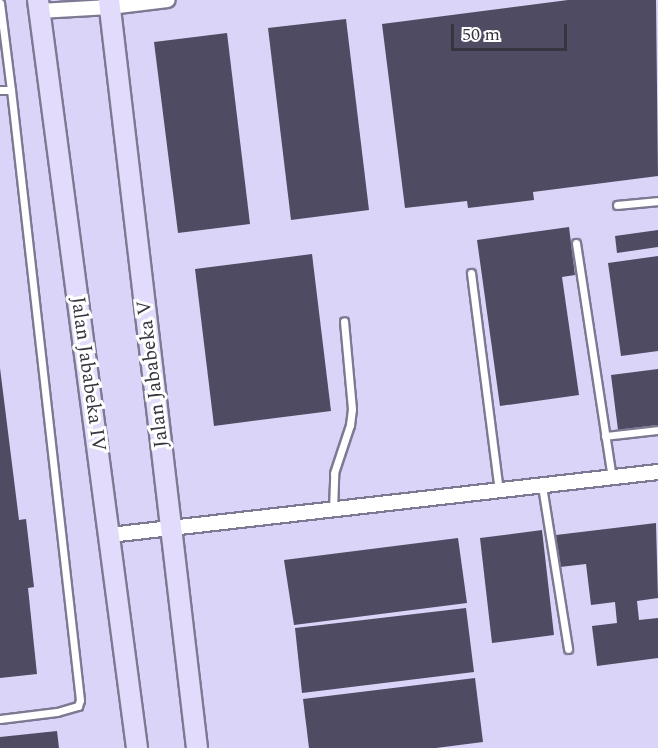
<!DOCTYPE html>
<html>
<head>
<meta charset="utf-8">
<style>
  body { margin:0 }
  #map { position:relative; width:658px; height:748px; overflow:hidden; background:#e5e1fd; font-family:Spectral,serif }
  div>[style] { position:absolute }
  .built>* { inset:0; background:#dad5f8 }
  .building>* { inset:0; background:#4f4b62 }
  .roads { filter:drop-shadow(2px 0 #7d7992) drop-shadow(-2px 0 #7d7992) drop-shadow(0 2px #7d7992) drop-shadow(0 -2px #7d7992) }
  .lane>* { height:7px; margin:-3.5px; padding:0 3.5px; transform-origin:3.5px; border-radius:3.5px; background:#fff }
  .street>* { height:14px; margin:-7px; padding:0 7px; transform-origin:7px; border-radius:7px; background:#fff }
  .secondary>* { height:20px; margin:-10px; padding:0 10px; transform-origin:10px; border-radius:10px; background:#e2dbfb }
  span { translate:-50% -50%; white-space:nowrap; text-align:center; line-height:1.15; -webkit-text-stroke:6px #fff; paint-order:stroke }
  .street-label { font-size:20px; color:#36353f }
  .scale { position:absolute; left:451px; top:24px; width:116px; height:27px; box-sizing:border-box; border:3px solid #36353f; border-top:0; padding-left:8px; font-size:18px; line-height:21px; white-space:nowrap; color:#36353f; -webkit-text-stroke:4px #fff; paint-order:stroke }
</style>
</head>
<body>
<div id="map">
  <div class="built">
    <i style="clip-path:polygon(0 0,658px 0,658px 748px,0 748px)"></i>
  </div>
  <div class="building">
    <i style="clip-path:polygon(568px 0,656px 0,658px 176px,533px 192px,534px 200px,468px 208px,467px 201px,405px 208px,382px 24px)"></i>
    <i style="clip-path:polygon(346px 19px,369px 210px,291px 220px,268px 28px)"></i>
    <i style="clip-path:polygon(227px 33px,250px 224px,178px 233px,154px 42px)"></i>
    <i style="clip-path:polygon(569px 227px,575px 275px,562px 277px,579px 395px,500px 406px,477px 240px)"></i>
    <i style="clip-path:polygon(658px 230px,658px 247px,617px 253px,615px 236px)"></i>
    <i style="clip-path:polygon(312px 254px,331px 411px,214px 426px,195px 269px)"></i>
    <i style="clip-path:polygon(658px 256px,658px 351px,621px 356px,608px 263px)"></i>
    <i style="clip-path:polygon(0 368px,19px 520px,26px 519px,34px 587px,28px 588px,37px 674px,0 678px)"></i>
    <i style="clip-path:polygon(658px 369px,658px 425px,618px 430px,611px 375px)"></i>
    <i style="clip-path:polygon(656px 523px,658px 598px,637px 601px,639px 620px,658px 618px,658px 658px,597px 666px,592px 626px,617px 623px,615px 602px,591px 605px,586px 564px,560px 567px,556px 535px)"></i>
    <i style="clip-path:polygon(542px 530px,554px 635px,492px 643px,480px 538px)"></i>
    <i style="clip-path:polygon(458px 538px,467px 603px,294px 625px,284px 560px)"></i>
    <i style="clip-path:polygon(466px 608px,474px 672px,302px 693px,295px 628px)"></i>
    <i style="clip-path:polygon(475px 678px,483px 742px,436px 748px,309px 748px,303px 699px)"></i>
    <i style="clip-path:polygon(57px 731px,59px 748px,0 748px,0 737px)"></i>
  </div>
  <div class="roads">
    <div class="lane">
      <i style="left:0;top:3px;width:88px;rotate:82.8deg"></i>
      <i style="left:11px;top:90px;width:11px;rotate:180deg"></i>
      <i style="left:617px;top:205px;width:41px;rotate:-5.6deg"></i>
      <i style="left:576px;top:243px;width:238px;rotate:81.3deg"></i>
      <i style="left:471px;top:273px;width:220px;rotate:82.7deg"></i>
      <i style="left:605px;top:436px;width:53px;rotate:-6.5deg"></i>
      <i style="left:542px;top:486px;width:165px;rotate:80.9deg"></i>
      <i style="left:333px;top:510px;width:37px;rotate:-88deg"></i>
      <i style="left:334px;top:473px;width:51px;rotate:-71.6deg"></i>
      <i style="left:350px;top:425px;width:16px;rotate:-83deg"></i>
      <i style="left:352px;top:409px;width:88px;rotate:-95.2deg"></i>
      <i style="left:0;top:719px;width:57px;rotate:-7deg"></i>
      <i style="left:57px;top:712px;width:22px;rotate:-16deg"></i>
      <i style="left:78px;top:706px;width:6px;rotate:-72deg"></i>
      <i style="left:80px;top:700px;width:614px;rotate:-96.45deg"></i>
    </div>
    <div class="street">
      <i style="left:39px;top:11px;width:71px;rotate:-3.2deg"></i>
      <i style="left:110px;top:7px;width:58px;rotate:-6.9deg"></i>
      <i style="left:110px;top:535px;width:552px;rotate:-6.56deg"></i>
    </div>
    <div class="secondary">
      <i style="left:38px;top:0;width:755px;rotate:82.46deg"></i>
      <i style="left:109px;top:0;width:753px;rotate:83.29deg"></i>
    </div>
  </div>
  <div class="street-label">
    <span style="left:88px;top:374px;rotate:82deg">Jalan Jababeka IV</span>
    <span style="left:153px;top:374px;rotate:-97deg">Jalan Jababeka V</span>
  </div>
  <div class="scale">50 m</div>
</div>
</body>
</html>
